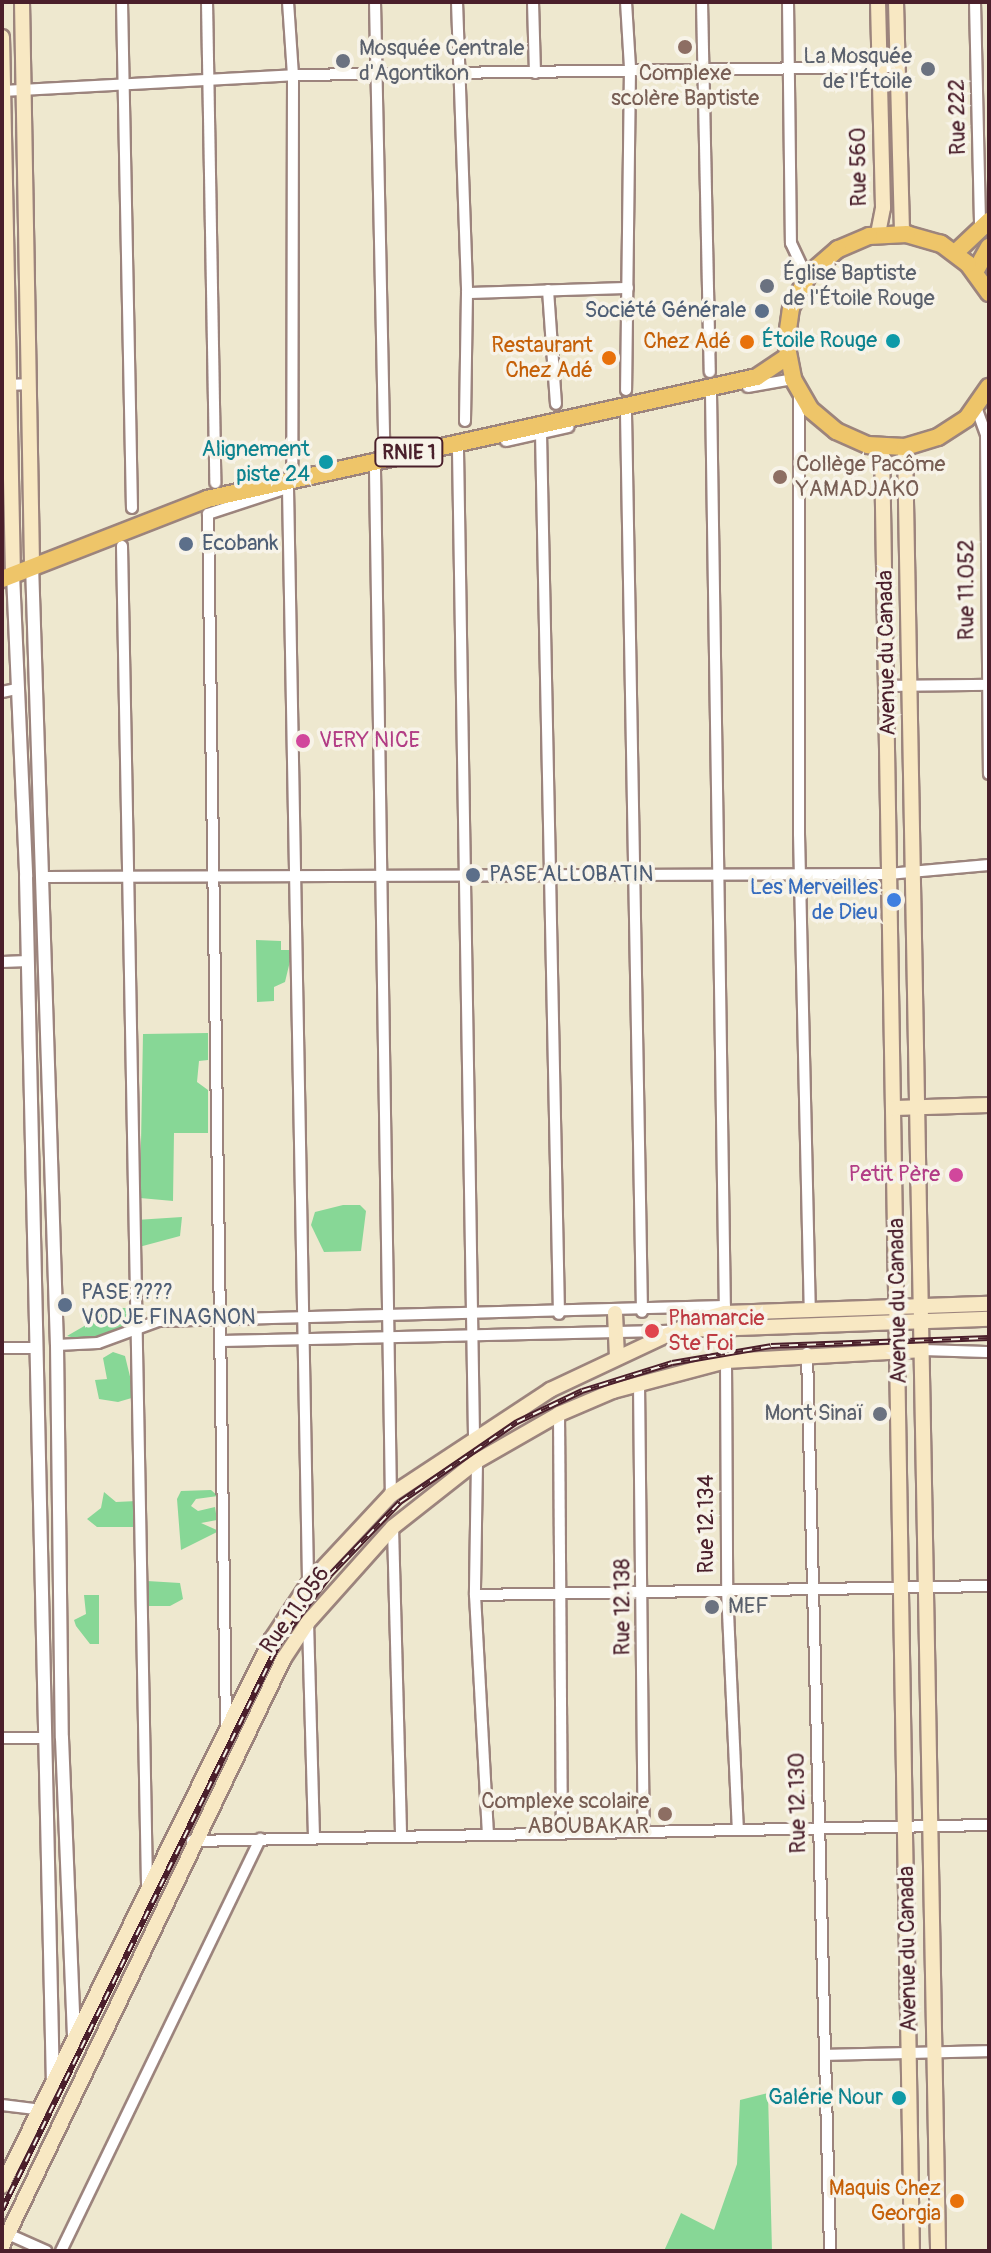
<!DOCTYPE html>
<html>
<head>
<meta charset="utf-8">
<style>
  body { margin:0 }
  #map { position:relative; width:991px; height:2253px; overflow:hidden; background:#eee8cf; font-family:Pangolin,sans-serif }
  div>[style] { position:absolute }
  .green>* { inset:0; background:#87d796 }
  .roads { filter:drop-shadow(2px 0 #9c847d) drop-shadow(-2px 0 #9c847d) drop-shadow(0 2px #9c847d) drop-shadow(0 -2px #9c847d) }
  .minor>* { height:10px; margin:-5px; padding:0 5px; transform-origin:5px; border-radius:5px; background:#fff }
  .tertiary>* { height:12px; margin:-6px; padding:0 6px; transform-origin:6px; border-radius:6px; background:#fff }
  .secondary>* { height:14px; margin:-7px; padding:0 7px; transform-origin:7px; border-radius:7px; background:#f8e8c3 }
  .primary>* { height:16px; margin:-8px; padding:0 8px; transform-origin:8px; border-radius:8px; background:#eec569 }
  .trunk>* { height:16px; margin:-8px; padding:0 8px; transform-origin:8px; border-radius:8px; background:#eec569 }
  .rail>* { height:6px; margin-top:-3px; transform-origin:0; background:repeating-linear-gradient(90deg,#f7f3e8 0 9px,#4a1f2b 0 18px); box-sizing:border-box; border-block:2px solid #4a1f2b }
  .dots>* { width:22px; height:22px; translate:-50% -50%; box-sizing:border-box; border:4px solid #f7f3e8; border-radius:50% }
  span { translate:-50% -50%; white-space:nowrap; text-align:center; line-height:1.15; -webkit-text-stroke:7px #f7f3e8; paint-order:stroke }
  .shield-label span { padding:2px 6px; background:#f7f3e8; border:2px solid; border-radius:6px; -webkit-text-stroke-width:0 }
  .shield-label { font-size:20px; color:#4a1f2b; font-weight:700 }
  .worship-label { font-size:22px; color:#5b616d }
  .left { translate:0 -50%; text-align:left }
  .right { translate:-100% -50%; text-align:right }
  .education-label { font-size:22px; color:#785e54 }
  .street-label { font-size:22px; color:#4a1f2b }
  .service-label { font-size:22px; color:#4e5e75 }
  .culture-label { font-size:22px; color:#0d838f }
  .food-label { font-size:22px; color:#c56008 }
  .hotel-label { font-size:22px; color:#b23c85 }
  .shop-label { font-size:22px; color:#366cbe }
  .health-label { font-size:22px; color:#be3a42 }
  .frame { position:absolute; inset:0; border:4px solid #4a1f2b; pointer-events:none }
</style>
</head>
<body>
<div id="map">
  <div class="green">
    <i style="clip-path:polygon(256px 940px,281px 941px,281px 950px,289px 950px,291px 957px,285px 982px,274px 987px,274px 1001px,257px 1002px)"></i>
    <i style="clip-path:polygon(208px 1033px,208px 1060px,199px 1061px,197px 1082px,208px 1090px,208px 1133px,174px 1133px,173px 1201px,140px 1198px,143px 1034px)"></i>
    <i style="clip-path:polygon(343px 1205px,360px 1205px,366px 1211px,361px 1251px,324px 1252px,311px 1225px,315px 1212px)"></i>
    <i style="clip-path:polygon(182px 1217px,180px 1236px,139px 1247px,136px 1220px)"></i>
    <i style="clip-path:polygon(86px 1308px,129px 1308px,136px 1318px,131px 1330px,120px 1336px,83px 1340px,67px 1336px,86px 1325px)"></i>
    <i style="clip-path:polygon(113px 1352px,125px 1356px,135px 1397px,118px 1402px,99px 1399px,95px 1380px,107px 1379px,103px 1358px)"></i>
    <i style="clip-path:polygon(211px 1490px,218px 1496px,196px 1499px,191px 1506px,198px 1511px,215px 1507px,217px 1520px,201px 1523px,219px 1531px,181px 1550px,177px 1499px,181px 1491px)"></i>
    <i style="clip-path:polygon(104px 1492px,116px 1502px,137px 1501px,136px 1527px,97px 1527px,87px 1519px,101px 1508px)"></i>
    <i style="clip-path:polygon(147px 1581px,180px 1583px,183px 1599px,170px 1606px,144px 1606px)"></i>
    <i style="clip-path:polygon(84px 1595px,99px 1595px,99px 1644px,90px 1644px,76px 1626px,74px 1620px,86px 1614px)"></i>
    <i style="clip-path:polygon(768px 2093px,772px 2251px,664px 2251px,681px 2213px,714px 2230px,737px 2164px,740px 2100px)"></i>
  </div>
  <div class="roads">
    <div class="minor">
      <i style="left:122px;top:2px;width:506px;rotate:88.87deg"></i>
      <i style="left:207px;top:2px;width:481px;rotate:89deg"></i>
      <i style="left:288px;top:2px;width:73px;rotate:86.1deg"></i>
      <i style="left:293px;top:75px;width:390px;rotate:90.1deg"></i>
      <i style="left:375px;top:2px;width:440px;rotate:88.8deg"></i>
      <i style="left:457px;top:2px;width:291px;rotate:88deg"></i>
      <i style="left:467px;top:293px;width:128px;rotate:90.9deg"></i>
      <i style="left:533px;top:2px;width:71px;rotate:88.4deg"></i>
      <i style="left:626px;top:2px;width:66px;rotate:86.5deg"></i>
      <i style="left:630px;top:68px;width:322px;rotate:90.7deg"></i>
      <i style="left:702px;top:2px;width:370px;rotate:88.8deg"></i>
      <i style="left:788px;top:2px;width:241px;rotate:89.3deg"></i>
      <i style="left:791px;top:243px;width:38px;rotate:65deg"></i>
      <i style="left:975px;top:2px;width:227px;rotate:88.7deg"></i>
      <i style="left:2px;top:91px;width:291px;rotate:-3.1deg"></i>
      <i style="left:293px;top:75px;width:604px;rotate:-0.76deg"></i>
      <i style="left:548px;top:290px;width:114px;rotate:86deg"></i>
      <i style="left:467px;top:293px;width:161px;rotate:-1.8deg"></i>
      <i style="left:2px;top:385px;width:27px;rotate:-2deg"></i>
      <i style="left:748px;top:387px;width:46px;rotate:-10.1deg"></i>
      <i style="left:799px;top:391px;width:443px;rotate:90deg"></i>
      <i style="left:799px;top:834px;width:477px;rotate:88.7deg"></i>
      <i style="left:711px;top:393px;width:920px;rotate:89.13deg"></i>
      <i style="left:976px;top:407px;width:30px;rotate:70deg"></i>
      <i style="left:986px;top:435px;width:339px;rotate:89.5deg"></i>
      <i style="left:626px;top:413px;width:899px;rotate:88.98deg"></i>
      <i style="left:541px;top:433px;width:881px;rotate:88.83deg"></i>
      <i style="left:506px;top:441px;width:64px;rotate:-12.7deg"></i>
      <i style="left:458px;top:450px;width:985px;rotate:89.07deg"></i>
      <i style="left:375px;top:470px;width:1025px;rotate:89.11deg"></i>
      <i style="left:288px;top:488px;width:1096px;rotate:88.95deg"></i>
      <i style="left:122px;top:546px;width:1338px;rotate:88.93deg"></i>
      <i style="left:886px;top:686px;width:103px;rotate:-0.6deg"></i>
      <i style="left:2px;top:692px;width:14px;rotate:-12deg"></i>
      <i style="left:45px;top:877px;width:843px;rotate:-0.2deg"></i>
      <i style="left:888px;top:874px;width:101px;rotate:-5.1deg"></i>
      <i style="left:2px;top:962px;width:26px;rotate:-2deg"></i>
      <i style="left:222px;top:1341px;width:450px;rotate:-1.3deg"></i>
      <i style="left:57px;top:1345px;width:41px;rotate:-2.8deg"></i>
      <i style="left:98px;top:1343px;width:64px;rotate:-20.1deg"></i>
      <i style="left:158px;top:1321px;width:567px;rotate:-1.52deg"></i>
      <i style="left:2px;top:1348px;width:35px"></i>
      <i style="left:920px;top:1350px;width:69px;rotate:1.7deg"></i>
      <i style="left:807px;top:1353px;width:898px;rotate:88.53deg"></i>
      <i style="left:726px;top:1361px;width:229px;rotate:89.7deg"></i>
      <i style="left:727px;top:1590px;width:240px;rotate:87.4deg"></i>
      <i style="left:639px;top:1383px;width:449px;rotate:89.4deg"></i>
      <i style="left:559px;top:1414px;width:419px;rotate:89.6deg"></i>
      <i style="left:477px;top:1461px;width:134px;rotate:90.9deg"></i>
      <i style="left:475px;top:1595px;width:240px;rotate:86.9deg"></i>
      <i style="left:393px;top:1527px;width:309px;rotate:88.5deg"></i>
      <i style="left:475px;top:1595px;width:514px;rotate:-1deg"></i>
      <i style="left:308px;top:1622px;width:216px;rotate:88.4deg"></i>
      <i style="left:226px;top:1728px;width:1214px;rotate:-90.85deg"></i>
      <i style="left:208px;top:514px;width:83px;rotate:-18.2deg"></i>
      <i style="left:2px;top:1738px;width:40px"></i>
      <i style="left:192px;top:1841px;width:797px;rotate:-1.15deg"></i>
      <i style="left:826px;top:2055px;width:163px;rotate:-1.4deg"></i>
      <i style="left:2px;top:2105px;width:38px;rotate:7deg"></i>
      <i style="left:8px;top:2234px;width:42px;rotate:24.1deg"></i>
      <i style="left:61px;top:2251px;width:458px;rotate:-64.2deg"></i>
    </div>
    <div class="tertiary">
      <i style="left:32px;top:564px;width:781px;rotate:88.17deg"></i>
      <i style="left:57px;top:1345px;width:393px;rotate:89.3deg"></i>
      <i style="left:62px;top:1738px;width:296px;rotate:87.7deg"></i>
      <i style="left:13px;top:574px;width:303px;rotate:87.5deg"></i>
      <i style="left:26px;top:877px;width:1204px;rotate:88.72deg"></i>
    </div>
    <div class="secondary">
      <i style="left:22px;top:2px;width:562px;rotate:88.98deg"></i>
      <i style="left:878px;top:2px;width:206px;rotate:88.6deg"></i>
      <i style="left:883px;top:208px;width:26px;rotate:101deg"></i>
      <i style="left:896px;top:2px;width:232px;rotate:88.5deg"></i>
      <i style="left:2px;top:37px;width:537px;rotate:88.83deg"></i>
      <i style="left:882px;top:447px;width:1804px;rotate:89.05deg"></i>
      <i style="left:905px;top:447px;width:1804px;rotate:88.95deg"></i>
      <i style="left:894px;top:1108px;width:95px;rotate:-1.8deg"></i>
      <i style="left:615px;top:1313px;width:44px;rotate:87.4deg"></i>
      <i style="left:684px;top:1330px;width:305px;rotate:-2.1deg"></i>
      <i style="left:2px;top:2186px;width:609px;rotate:-63.77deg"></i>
      <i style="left:271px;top:1640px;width:67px;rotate:-56.5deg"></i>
      <i style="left:308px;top:1584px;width:122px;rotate:-47deg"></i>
      <i style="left:391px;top:1495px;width:191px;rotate:-33.4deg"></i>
      <i style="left:550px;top:1390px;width:165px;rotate:-25.2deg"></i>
      <i style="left:699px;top:1320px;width:27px;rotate:-15deg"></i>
      <i style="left:725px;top:1313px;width:264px;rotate:-2deg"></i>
      <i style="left:2px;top:2246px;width:652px;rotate:-64.38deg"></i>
      <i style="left:284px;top:1658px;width:43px;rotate:-56.3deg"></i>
      <i style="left:308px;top:1622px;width:127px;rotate:-48.2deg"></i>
      <i style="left:393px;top:1527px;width:107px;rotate:-38.2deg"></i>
      <i style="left:477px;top:1461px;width:95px;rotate:-29.8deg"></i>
      <i style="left:559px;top:1414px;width:59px;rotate:-23.1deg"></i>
      <i style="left:613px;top:1391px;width:117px;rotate:-14.9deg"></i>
      <i style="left:726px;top:1361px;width:194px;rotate:-3.2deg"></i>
    </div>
    <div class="primary">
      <i style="left:955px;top:253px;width:47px;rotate:-43.3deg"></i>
      <i style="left:975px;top:272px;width:29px;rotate:-61deg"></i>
    </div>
    <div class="trunk">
      <i style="left:989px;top:293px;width:36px;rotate:-126deg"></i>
      <i style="left:968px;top:264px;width:34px;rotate:-143deg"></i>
      <i style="left:941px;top:244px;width:35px;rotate:-164deg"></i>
      <i style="left:907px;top:234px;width:38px;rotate:177deg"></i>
      <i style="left:869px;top:236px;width:34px;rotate:157deg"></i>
      <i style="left:838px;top:249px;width:38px;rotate:139deg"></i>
      <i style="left:809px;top:274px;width:38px;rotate:118deg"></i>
      <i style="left:791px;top:308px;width:34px;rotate:98deg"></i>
      <i style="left:786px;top:342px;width:38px;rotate:79deg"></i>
      <i style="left:793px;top:379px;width:34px;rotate:60deg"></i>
      <i style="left:810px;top:409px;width:34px;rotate:40deg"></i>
      <i style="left:836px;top:431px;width:35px;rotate:24deg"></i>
      <i style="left:868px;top:445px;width:37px;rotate:3deg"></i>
      <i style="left:905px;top:447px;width:34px;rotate:-17deg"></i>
      <i style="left:938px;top:437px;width:35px;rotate:-33deg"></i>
      <i style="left:967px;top:418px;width:38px;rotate:-55deg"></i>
      <i style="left:2px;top:579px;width:220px;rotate:-21.3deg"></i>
      <i style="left:207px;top:499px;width:563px;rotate:-12.51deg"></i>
      <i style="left:757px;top:377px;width:36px;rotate:-34deg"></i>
    </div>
  </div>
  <div class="rail">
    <i style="left:2px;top:2210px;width:629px;rotate:-63.96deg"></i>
    <i style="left:278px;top:1645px;width:87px;rotate:-53.4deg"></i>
    <i style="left:330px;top:1575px;width:101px;rotate:-46.2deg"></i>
    <i style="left:400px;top:1502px;width:142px;rotate:-34.4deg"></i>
    <i style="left:517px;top:1422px;width:72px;rotate:-25.5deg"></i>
    <i style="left:582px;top:1391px;width:94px;rotate:-17.3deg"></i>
    <i style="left:672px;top:1363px;width:100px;rotate:-9.7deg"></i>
    <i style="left:771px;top:1346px;width:218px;rotate:-2.1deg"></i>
  </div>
  <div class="dots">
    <i style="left:685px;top:47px;background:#8d6e63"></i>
    <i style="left:343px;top:61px;background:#6b7280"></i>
    <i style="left:928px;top:69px;background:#6b7280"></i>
    <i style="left:767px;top:286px;background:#6b7280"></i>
    <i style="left:762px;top:311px;background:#5c6f8a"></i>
    <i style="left:893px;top:341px;background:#0f9aa8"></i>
    <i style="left:747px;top:342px;background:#e8710a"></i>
    <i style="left:609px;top:358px;background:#e8710a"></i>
    <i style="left:326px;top:462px;background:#0f9aa8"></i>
    <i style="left:780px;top:477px;background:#8d6e63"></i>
    <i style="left:186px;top:544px;background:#5c6f8a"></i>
    <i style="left:303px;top:741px;background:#d1479c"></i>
    <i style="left:473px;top:875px;background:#5c6f8a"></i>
    <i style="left:894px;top:900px;background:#3f7fe0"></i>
    <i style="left:956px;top:1175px;background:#d1479c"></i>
    <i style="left:65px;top:1305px;background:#5c6f8a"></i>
    <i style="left:652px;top:1331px;background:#e0444e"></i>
    <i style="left:880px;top:1414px;background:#6b7280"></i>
    <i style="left:712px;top:1607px;background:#6b7280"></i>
    <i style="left:665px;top:1814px;background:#8d6e63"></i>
    <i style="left:899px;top:2098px;background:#0f9aa8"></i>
    <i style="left:957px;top:2201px;background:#e8710a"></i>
  </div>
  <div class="shield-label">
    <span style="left:409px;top:452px">RNIE 1</span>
  </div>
  <div class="worship-label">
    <span class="left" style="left:359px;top:61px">Mosquée Centrale<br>d'Agontikon</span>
    <span class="right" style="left:912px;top:69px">La Mosquée<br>de l'Étoile</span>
    <span class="left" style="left:783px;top:286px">Église Baptiste<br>de l'Étoile Rouge</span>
    <span class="right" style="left:864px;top:1414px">Mont Sinaï</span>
    <span class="left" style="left:728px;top:1607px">MEF</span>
  </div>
  <div class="education-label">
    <span style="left:685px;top:86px">Complexe<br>scolère Baptiste</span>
    <span class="left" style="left:796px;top:477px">Collège Pacôme<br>YAMADJAKO</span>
    <span class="right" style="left:649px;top:1814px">Complexe scolaire<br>ABOUBAKAR</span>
  </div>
  <div class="street-label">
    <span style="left:958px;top:117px;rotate:-91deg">Rue 222</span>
    <span style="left:859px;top:167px;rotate:-91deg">Rue 560</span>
    <span style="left:967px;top:590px;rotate:-90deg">Rue 11.052</span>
    <span style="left:887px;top:653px;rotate:-91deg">Avenue du Canada</span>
    <span style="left:898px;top:1301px;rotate:-91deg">Avenue du Canada</span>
    <span style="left:707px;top:1524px;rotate:-90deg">Rue 12.134</span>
    <span style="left:623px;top:1607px;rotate:-90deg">Rue 12.138</span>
    <span style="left:295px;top:1610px;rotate:-54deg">Rue 11.056</span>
    <span style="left:798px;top:1803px;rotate:-91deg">Rue 12.130</span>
    <span style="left:908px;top:1949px;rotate:-91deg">Avenue du Canada</span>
  </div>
  <div class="service-label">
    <span class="right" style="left:746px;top:311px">Société Générale</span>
    <span class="left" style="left:202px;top:544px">Ecobank</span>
    <span class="left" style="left:489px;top:875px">PASE ALLOBATIN</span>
    <span class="left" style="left:81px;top:1305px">PASE ????<br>VODJE FINAGNON</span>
  </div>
  <div class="culture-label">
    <span class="right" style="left:877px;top:341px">Étoile Rouge</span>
    <span class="right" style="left:310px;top:462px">Alignement<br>piste 24</span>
    <span class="right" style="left:883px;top:2098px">Galérie Nour</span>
  </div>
  <div class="food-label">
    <span class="right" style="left:731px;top:342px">Chez Adé</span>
    <span class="right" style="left:593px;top:358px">Restaurant<br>Chez Adé</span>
    <span class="right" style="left:941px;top:2201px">Maquis Chez<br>Georgia</span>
  </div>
  <div class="hotel-label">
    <span class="left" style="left:319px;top:741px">VERY NICE</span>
    <span class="right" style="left:940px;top:1175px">Petit Père</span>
  </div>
  <div class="shop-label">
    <span class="right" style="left:878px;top:900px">Les Merveilles<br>de Dieu</span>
  </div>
  <div class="health-label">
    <span class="left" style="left:668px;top:1331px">Phamarcie<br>Ste Foi</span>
  </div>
  <div class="frame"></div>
</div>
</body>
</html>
